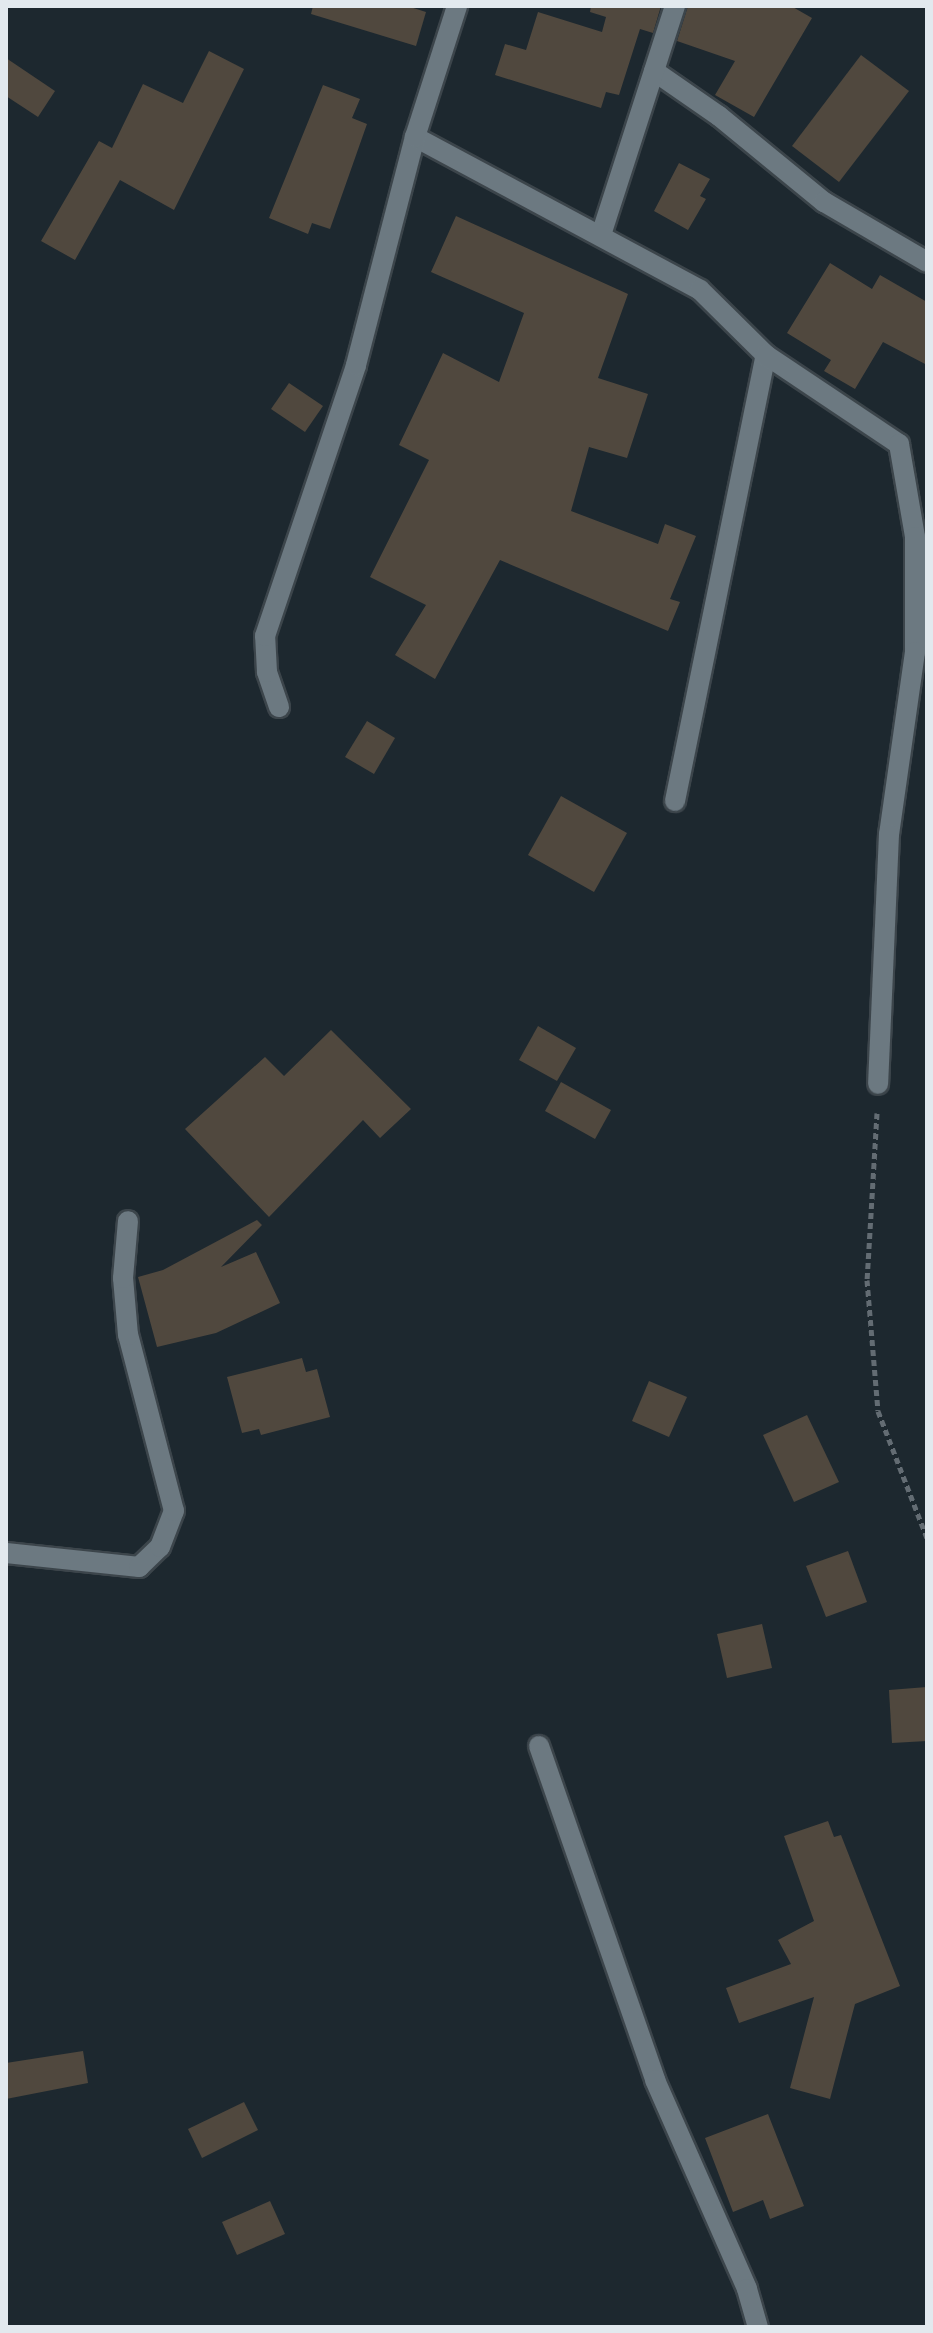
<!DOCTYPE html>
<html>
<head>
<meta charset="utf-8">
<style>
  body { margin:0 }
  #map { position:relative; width:933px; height:2333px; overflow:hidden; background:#1d282f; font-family:Georgia,serif }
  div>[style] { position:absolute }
  .building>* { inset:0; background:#50483e }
  .path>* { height:5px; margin-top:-2.5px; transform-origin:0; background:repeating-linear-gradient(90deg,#636c73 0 6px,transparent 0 10px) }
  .roads { filter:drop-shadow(2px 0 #3c454b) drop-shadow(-2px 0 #3c454b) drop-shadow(0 2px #3c454b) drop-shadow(0 -2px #3c454b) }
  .service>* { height:20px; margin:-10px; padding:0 10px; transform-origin:10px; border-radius:10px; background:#6c7981 }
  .minor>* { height:20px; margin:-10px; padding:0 10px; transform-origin:10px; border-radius:10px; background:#6c7981 }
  span { translate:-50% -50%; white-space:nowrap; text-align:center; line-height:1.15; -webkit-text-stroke:6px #1d282f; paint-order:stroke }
  .frame { position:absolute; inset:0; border:8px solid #e2e9ee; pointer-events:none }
</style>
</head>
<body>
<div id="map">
  <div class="building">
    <i style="clip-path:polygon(313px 6px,407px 6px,426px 12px,416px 46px,311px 14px)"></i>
    <i style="clip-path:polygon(591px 6px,661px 6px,653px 33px,640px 29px,619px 95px,606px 92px,601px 108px,495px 75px,505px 44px,526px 50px,538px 12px,602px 32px,606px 17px,590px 12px)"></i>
    <i style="clip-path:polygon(688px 6px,791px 6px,812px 18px,754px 117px,715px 95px,735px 61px,677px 41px)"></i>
    <i style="clip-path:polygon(209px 51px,244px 69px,174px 210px,120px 180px,75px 260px,41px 241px,99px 141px,112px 148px,143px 84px,183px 103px)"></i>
    <i style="clip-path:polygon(861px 55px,909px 91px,839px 182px,792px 146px)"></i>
    <i style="clip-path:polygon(6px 58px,55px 91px,38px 117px,6px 96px)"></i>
    <i style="clip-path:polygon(323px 85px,360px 99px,352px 118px,367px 124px,330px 229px,312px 223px,308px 234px,269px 218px)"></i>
    <i style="clip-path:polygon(679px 163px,710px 179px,700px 196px,706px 199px,688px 230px,654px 211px)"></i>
    <i style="clip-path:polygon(456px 216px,628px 294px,598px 378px,648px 394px,627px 458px,589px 447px,571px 511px,658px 544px,665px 524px,696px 536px,670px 599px,680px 602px,668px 631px,500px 560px,435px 679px,395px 655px,426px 605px,370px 577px,429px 460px,399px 445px,443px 353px,499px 382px,524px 313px,431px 272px)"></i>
    <i style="clip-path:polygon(830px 263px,872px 289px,880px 275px,927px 302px,927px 365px,883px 342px,855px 389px,824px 371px,831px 360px,787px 333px)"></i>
    <i style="clip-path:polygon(289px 383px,323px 406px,305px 432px,271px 409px)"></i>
    <i style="clip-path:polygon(367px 721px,395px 738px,374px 774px,345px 757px)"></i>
    <i style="clip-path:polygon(561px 796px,627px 833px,594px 892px,528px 855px)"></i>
    <i style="clip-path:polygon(538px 1026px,576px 1048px,557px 1081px,519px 1060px)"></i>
    <i style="clip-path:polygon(331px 1030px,411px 1109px,380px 1138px,363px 1120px,269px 1217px,185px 1129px,265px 1057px,284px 1076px)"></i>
    <i style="clip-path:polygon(561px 1082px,611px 1110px,595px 1139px,545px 1111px)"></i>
    <i style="clip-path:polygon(257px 1220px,262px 1225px,221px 1267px,256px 1252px,280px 1303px,216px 1333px,157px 1347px,138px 1277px,163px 1270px)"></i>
    <i style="clip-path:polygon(302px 1358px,306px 1372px,317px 1369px,330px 1417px,261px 1435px,259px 1429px,242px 1433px,227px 1377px)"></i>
    <i style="clip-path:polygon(649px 1381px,687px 1397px,669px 1437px,632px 1421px)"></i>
    <i style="clip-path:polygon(807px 1415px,839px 1482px,794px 1502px,763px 1435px)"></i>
    <i style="clip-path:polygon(848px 1551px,867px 1602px,826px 1617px,806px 1566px)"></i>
    <i style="clip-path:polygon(762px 1624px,772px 1668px,727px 1678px,717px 1634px)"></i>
    <i style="clip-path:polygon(927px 1687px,927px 1741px,892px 1743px,889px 1690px)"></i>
    <i style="clip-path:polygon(828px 1821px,834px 1837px,841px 1835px,900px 1986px,855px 2004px,830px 2099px,790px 2088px,814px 1997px,739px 2023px,726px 1988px,791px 1964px,778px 1940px,814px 1921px,784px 1836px)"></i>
    <i style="clip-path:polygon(83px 2051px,88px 2083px,6px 2099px,6px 2063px)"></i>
    <i style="clip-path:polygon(244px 2102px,258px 2130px,202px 2158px,188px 2129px)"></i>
    <i style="clip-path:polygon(768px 2114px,804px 2206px,770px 2219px,763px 2200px,733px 2212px,705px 2138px)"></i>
    <i style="clip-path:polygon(270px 2201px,285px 2234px,237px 2255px,222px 2222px)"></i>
  </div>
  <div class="path">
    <i style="left:877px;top:1113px;width:167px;rotate:93.4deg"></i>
    <i style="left:867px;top:1280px;width:131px;rotate:85.2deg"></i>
    <i style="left:878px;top:1411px;width:136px;rotate:68.9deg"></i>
  </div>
  <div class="roads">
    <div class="service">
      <i style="left:654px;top:71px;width:79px;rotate:34.7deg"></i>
      <i style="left:719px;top:116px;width:136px;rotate:39.3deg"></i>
      <i style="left:824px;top:202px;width:119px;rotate:30.2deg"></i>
      <i style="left:601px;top:235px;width:241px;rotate:-72.1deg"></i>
      <i style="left:675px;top:801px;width:455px;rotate:-78.5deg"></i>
      <i style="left:539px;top:1746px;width:354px;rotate:70.8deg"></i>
      <i style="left:655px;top:2080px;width:228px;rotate:66.2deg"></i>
      <i style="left:747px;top:2289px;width:40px;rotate:74deg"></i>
    </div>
    <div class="minor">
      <i style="left:415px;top:137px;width:323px;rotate:28.2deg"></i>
      <i style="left:700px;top:290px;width:93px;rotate:44.6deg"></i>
      <i style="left:766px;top:355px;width:160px;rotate:33.8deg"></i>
      <i style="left:899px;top:444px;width:94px;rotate:80.2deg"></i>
      <i style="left:915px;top:537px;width:115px;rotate:90deg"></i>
      <i style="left:915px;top:652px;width:184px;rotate:98.1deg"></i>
      <i style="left:889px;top:834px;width:250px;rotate:92.5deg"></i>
      <i style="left:279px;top:707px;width:37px;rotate:-109deg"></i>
      <i style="left:267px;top:672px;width:36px;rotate:-93deg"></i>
      <i style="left:265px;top:636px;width:286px;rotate:-71.4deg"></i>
      <i style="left:356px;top:365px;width:236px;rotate:-75.5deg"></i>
      <i style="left:415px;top:137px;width:138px;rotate:-72.2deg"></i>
      <i style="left:6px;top:1553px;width:134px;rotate:6deg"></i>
      <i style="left:139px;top:1567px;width:29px;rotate:-44deg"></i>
      <i style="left:160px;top:1547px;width:39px;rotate:-69deg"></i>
      <i style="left:174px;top:1511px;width:182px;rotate:-104.6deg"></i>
      <i style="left:128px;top:1335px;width:57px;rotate:-95deg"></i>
      <i style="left:123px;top:1278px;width:57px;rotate:-85deg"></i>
    </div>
  </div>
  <div class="frame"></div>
</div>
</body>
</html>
